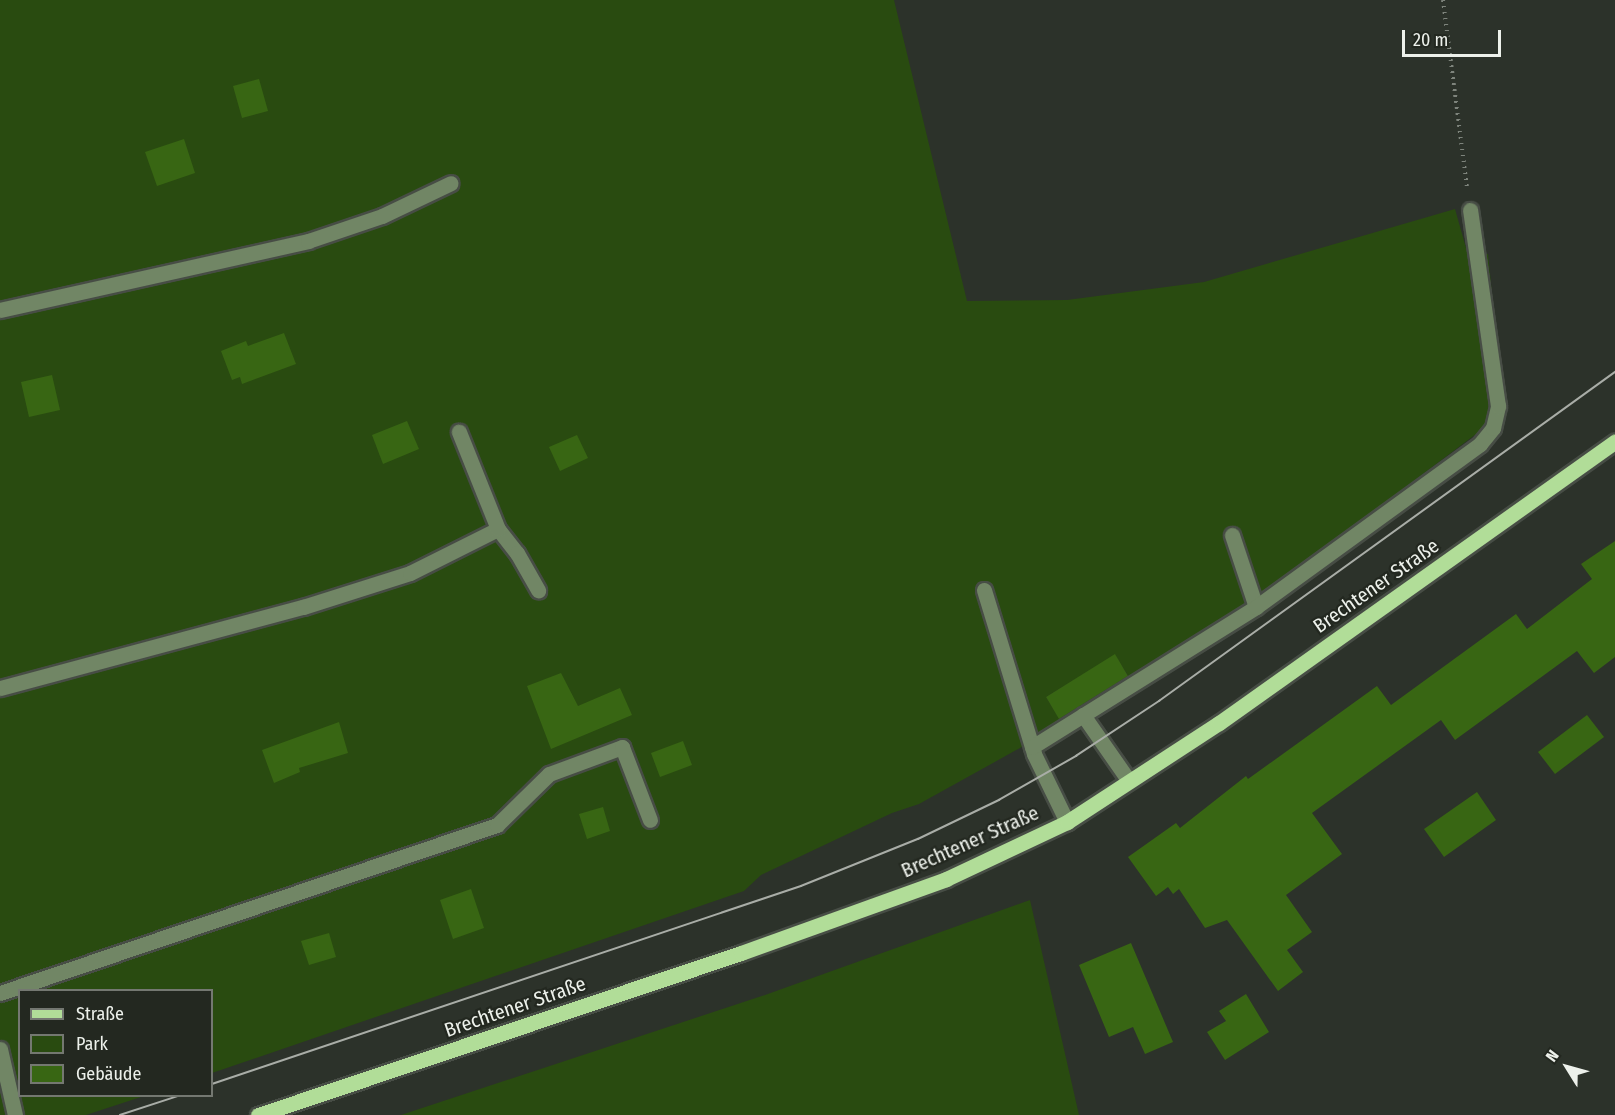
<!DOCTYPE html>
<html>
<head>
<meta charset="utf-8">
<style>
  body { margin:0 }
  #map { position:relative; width:1615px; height:1115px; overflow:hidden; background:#2c322a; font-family:"Fira Sans Condensed",sans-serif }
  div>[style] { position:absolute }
  .green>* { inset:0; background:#294b10 }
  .building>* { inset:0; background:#386613 }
  .path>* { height:4px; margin-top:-2px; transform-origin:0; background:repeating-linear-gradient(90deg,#7e847c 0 1.5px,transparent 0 6px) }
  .roads { filter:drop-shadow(2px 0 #474d45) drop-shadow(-2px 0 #474d45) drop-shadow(0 2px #474d45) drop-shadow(0 -2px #474d45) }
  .minor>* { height:15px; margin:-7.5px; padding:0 7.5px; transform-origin:7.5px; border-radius:7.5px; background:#718665 }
  .major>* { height:15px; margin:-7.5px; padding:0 7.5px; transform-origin:7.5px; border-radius:7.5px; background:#b1dd98 }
  .tram>* { height:1.5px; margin:-0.75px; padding:0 0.75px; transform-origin:0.75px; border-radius:0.75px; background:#a9ada7 }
  span { translate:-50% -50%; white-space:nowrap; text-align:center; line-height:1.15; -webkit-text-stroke:4.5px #232820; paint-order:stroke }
  .street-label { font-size:20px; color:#edf1eb }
  .legend { position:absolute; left:18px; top:989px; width:195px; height:108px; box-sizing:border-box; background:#232820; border:2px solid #747871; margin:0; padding:8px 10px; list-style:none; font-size:18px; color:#edf1eb }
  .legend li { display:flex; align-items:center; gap:12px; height:30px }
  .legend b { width:30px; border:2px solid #747871 }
  .north { position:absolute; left:1537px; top:1037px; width:60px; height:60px; -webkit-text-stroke:4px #232820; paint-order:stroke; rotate:307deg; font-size:16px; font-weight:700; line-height:24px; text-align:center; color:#edf1eb }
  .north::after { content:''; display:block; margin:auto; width:21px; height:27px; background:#edf1eb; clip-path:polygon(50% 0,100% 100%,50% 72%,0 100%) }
  .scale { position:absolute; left:1402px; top:30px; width:99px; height:27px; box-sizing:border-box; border:3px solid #edf1eb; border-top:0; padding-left:8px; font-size:18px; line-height:21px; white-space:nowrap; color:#edf1eb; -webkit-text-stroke:4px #232820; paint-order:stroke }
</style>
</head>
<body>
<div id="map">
  <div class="green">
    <i style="clip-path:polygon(0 0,894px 0,967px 301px,1067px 300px,1204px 282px,1455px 209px,1468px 255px,1488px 254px,1504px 413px,1243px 609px,1129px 677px,1115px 655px,1046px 697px,1060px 720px,1020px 748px,919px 804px,892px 813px,761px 875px,744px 891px,212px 1073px,212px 990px,20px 990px,20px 1096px,144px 1096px,86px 1115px,0 1115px)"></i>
    <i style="clip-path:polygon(1030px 900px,1079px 1115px,401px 1115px,765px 995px)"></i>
  </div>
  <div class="building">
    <i style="clip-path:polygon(259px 79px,268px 111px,242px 118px,233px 86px)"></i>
    <i style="clip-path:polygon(184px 139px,195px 173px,157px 186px,145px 152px)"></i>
    <i style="clip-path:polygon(284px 333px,296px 364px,242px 384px,240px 377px,232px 380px,221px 351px,246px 341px,248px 346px)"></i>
    <i style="clip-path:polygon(52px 375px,60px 410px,29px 417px,21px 382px)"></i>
    <i style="clip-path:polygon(407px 421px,419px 449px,383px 464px,372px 435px)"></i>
    <i style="clip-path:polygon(577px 435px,588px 458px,560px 471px,549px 447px)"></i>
    <i style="clip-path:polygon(1615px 541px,1615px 657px,1594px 673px,1577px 651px,1455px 740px,1441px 720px,1312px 813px,1342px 854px,1286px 895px,1312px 932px,1287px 950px,1303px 972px,1278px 991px,1227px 920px,1205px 928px,1179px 889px,1173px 894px,1168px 887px,1156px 896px,1128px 857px,1176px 823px,1180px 828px,1246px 776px,1248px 779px,1377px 686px,1391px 705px,1516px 614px,1527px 629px,1592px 579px,1581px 564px)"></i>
    <i style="clip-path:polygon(1115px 654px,1128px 676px,1059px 719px,1046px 697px)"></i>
    <i style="clip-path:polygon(561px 673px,578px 706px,620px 688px,632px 715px,551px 749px,527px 686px)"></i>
    <i style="clip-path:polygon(1587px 715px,1604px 737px,1555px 774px,1538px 752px)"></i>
    <i style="clip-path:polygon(339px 722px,348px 753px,299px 768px,300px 772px,274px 783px,262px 750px)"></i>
    <i style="clip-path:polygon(683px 741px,692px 765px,660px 777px,651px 753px)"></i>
    <i style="clip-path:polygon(1477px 792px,1496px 820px,1444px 857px,1424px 829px)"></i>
    <i style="clip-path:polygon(603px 807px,610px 831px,587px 839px,579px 814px)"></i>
    <i style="clip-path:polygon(471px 889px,484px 928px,453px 939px,440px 900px)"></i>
    <i style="clip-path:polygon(329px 933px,336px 957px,309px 965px,301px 941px)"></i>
    <i style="clip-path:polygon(1131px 943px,1173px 1042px,1145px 1054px,1133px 1027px,1109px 1037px,1079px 965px)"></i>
    <i style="clip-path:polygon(1246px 994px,1269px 1032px,1225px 1060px,1207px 1032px,1226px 1021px,1219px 1011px)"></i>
  </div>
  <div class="path">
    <i style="left:1443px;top:0;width:189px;rotate:82.7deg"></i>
  </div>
  <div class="roads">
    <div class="minor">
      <i style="left:0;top:310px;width:316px;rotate:-12.6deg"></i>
      <i style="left:308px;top:241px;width:78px;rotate:-18.7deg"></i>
      <i style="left:382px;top:216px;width:76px;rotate:-25.6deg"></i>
      <i style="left:498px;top:529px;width:31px;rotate:52deg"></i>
      <i style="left:517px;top:553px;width:43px;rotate:60.4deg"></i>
      <i style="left:1232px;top:535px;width:76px;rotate:71.6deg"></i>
      <i style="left:984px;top:590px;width:171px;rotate:73deg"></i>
      <i style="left:1034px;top:754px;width:76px;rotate:64.1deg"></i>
      <i style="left:0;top:688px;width:314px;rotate:-15deg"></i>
      <i style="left:303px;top:607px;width:112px;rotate:-17.6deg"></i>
      <i style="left:410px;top:573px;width:98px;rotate:-26.6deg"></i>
      <i style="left:498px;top:529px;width:105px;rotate:-111.9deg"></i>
      <i style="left:1083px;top:715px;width:80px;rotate:55.1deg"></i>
      <i style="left:1032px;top:747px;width:264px;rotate:-32deg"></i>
      <i style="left:1256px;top:607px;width:277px;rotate:-36deg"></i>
      <i style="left:1480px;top:444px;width:21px;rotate:-51deg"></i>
      <i style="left:1493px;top:428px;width:23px;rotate:-77deg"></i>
      <i style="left:1498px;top:406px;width:198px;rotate:-98.1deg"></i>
      <i style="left:0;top:993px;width:525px;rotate:-18.68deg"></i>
      <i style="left:497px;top:825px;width:73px;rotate:-44.4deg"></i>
      <i style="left:549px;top:774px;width:78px;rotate:-20.3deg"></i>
      <i style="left:622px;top:747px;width:78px;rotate:69deg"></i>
      <i style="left:0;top:1049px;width:68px;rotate:77.2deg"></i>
    </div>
    <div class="major">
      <i style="left:258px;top:1115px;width:509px;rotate:-18.54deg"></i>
      <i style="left:741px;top:953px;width:218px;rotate:-19.8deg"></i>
      <i style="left:946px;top:879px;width:134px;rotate:-25.2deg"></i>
      <i style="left:1067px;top:822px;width:181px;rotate:-33.1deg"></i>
      <i style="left:1219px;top:723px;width:486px;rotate:-35.4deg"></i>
    </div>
  </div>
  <div class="tram">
    <i style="left:212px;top:1084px;width:621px;rotate:-18.58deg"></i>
    <i style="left:801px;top:886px;width:126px;rotate:-21.9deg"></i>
    <i style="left:918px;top:839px;width:90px;rotate:-25.7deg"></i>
    <i style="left:999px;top:800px;width:89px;rotate:-29.7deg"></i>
    <i style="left:1076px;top:756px;width:100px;rotate:-33.5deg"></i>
    <i style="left:1159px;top:701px;width:562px;rotate:-35.81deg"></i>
    <i style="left:120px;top:1115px;width:61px;rotate:-18.1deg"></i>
  </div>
  <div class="street-label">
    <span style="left:1376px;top:586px;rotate:-35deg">Brechtener Straße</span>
    <span style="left:970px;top:842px;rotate:-24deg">Brechtener Straße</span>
    <span style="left:515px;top:1007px;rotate:-19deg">Brechtener Straße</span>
  </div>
  <ul class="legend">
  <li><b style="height:8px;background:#b1dd98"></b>Straße</li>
  <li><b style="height:16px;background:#294b10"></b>Park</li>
  <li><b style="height:16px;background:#386613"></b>Gebäude</li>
  </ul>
  <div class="north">N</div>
  <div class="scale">20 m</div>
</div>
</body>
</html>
